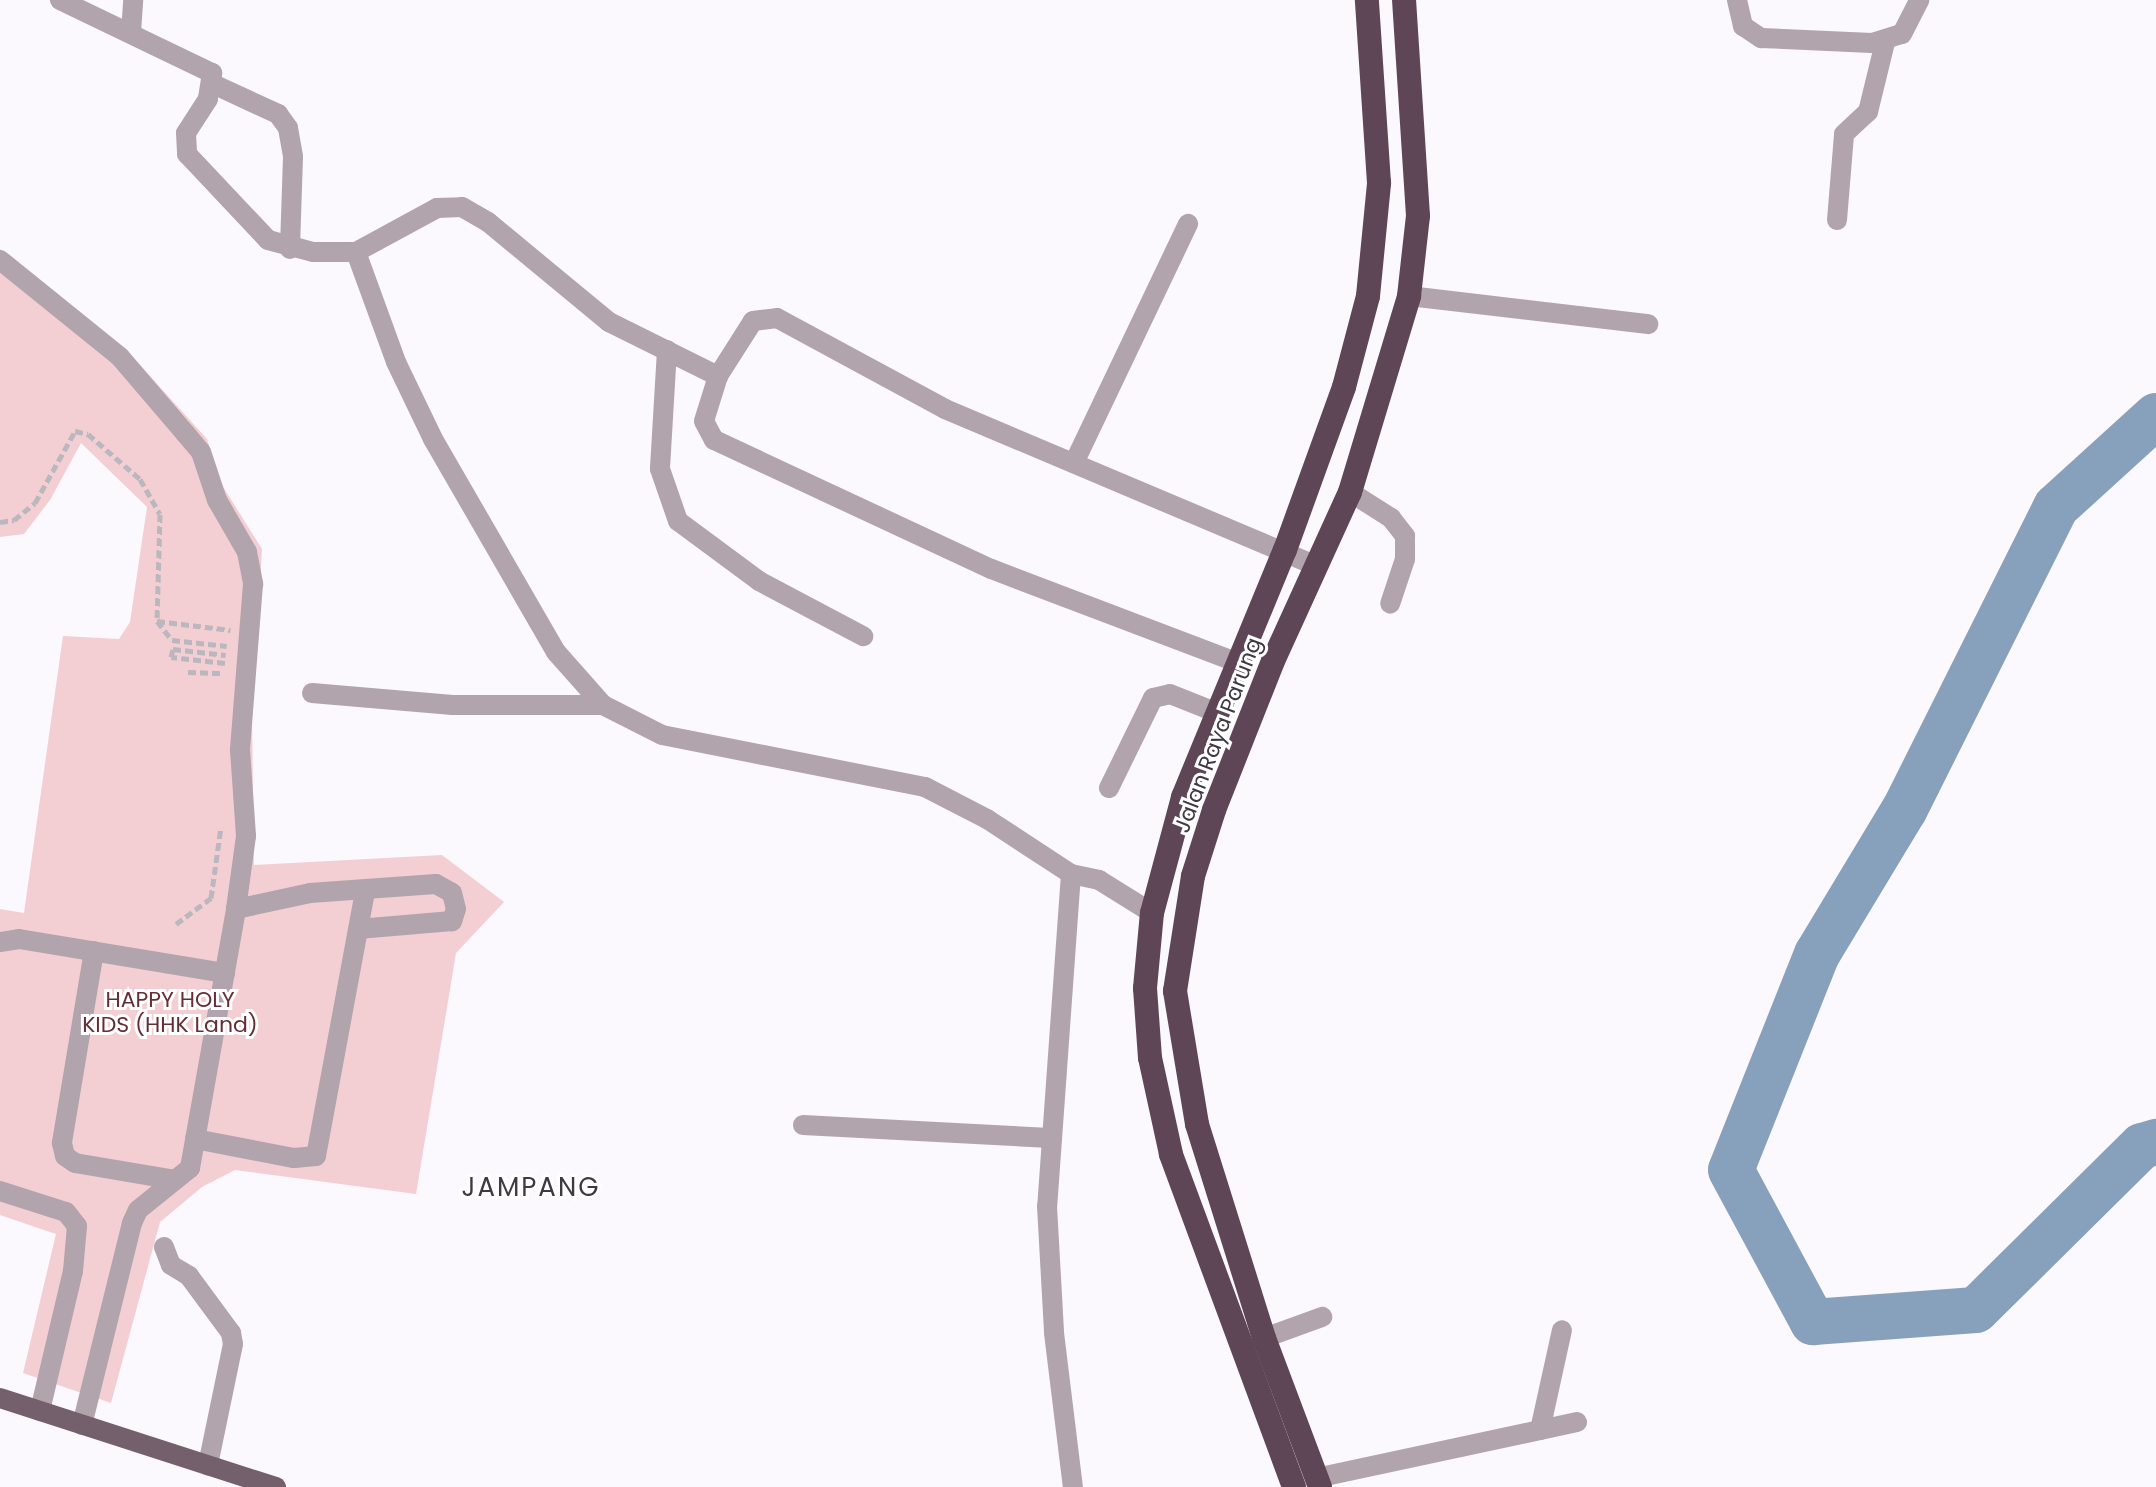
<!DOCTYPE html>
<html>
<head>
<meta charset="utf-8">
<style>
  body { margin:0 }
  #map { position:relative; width:2156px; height:1487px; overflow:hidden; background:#fbf8fe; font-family:Poppins,sans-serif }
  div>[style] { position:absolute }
  .green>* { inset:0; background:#f3ced2 }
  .river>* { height:46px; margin:-23px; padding:0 23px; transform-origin:23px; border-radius:23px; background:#87a1bc }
  .path>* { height:5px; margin-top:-2.5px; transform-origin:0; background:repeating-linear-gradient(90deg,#bbb7bf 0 8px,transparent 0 12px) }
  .minor>* { height:20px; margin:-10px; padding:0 10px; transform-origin:10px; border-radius:10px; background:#b1a4ac }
  .major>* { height:20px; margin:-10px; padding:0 10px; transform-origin:10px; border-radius:10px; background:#745f6c }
  .highway>* { height:24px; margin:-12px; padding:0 12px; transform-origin:12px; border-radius:12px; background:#5e4656 }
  span { translate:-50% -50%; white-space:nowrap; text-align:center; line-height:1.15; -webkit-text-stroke:6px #fff; paint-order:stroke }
  .street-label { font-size:22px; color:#3f3944 }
  .park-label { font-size:22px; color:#642e38 }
  .quarter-label { font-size:26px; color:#3f3944; letter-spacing:2px }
</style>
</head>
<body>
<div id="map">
  <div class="green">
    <i style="clip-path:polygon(0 249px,130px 354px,207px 439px,220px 482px,262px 549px,252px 714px,254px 865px,442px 855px,504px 902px,456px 953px,416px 1194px,235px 1170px,202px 1187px,160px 1222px,111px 1403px,23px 1373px,56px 1234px,0 1215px,0 909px,24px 913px,63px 636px,119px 639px,130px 622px,147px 507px,81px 443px,50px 500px,24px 534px,0 537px)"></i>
  </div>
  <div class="river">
    <i style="left:2156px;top:416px;width:135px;rotate:137.7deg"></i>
    <i style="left:2056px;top:507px;width:339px;rotate:116.6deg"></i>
    <i style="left:1904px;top:810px;width:168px;rotate:121.1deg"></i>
    <i style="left:1817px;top:954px;width:232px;rotate:111.7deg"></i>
    <i style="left:1731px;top:1170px;width:173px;rotate:61.7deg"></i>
    <i style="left:1813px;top:1322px;width:163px;rotate:-4.2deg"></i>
    <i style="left:1976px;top:1310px;width:233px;rotate:-44.7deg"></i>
    <i style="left:2142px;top:1146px;width:15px;rotate:-16deg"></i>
  </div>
  <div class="path">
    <i style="left:0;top:522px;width:14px;rotate:-8deg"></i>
    <i style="left:14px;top:520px;width:27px;rotate:-39deg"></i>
    <i style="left:35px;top:503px;width:82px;rotate:-60.9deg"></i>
    <i style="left:75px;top:431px;width:13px;rotate:13deg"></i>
    <i style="left:88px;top:434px;width:69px;rotate:40.9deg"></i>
    <i style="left:140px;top:479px;width:40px;rotate:60.3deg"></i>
    <i style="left:160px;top:514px;width:107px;rotate:91.6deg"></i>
    <i style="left:157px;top:621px;width:74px;rotate:7deg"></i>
    <i style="left:157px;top:621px;width:24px;rotate:52deg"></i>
    <i style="left:172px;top:640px;width:55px;rotate:6.2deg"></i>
    <i style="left:225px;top:663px;width:54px;rotate:-173.7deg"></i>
    <i style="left:171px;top:657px;width:8px;rotate:-76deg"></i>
    <i style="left:173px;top:649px;width:53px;rotate:6.5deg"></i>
    <i style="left:188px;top:672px;width:36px;rotate:2deg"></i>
    <i style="left:176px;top:924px;width:44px;rotate:-36.6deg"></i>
    <i style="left:211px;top:898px;width:72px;rotate:-82deg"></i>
  </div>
  <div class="minor">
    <i style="left:60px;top:0;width:169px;rotate:25.7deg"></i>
    <i style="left:212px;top:73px;width:26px;rotate:99deg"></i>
    <i style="left:208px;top:99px;width:40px;rotate:122.9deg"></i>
    <i style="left:186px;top:133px;width:21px;rotate:87deg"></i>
    <i style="left:187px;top:154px;width:118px;rotate:46.7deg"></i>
    <i style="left:268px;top:240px;width:47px;rotate:14.9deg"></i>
    <i style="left:313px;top:252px;width:43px"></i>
    <i style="left:356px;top:252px;width:117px;rotate:70deg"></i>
    <i style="left:396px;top:362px;width:85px;rotate:64.3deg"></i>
    <i style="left:433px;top:439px;width:246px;rotate:60deg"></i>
    <i style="left:556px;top:652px;width:71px;rotate:48.4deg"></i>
    <i style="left:603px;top:705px;width:66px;rotate:27deg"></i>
    <i style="left:662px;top:735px;width:268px;rotate:11.2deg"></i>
    <i style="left:925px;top:787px;width:70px;rotate:27.3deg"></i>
    <i style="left:987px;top:819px;width:100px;rotate:33.2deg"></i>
    <i style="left:1071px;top:874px;width:29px;rotate:12deg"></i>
    <i style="left:1099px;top:880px;width:62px;rotate:31.9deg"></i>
    <i style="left:1737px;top:0;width:27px;rotate:77deg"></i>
    <i style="left:1743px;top:26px;width:22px;rotate:34deg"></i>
    <i style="left:1761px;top:38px;width:111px;rotate:2.6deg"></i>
    <i style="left:1872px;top:43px;width:31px;rotate:-17deg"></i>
    <i style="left:1902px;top:34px;width:38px;rotate:-63deg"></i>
    <i style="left:131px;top:32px;width:32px;rotate:-86deg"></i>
    <i style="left:213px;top:84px;width:72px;rotate:24.8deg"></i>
    <i style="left:278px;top:114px;width:17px;rotate:54deg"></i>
    <i style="left:288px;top:128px;width:29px;rotate:80deg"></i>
    <i style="left:293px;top:157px;width:92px;rotate:91.9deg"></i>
    <i style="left:1837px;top:220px;width:86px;rotate:-85.3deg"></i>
    <i style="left:1844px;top:134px;width:33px;rotate:-43deg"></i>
    <i style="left:1868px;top:112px;width:72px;rotate:-76.3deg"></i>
    <i style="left:356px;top:252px;width:92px;rotate:-28.5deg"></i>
    <i style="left:437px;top:208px;width:25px;rotate:-2deg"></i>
    <i style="left:462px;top:207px;width:30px;rotate:30deg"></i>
    <i style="left:488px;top:222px;width:157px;rotate:39.6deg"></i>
    <i style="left:609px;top:322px;width:122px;rotate:26.4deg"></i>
    <i style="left:0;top:260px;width:154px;rotate:38.9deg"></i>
    <i style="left:120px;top:357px;width:100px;rotate:49.5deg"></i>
    <i style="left:185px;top:433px;width:25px;rotate:50deg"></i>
    <i style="left:201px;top:452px;width:51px;rotate:71.6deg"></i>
    <i style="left:217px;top:500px;width:60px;rotate:60deg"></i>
    <i style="left:247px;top:552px;width:33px;rotate:79deg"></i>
    <i style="left:253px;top:584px;width:167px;rotate:94.5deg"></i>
    <i style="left:240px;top:750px;width:86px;rotate:86deg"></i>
    <i style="left:246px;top:836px;width:74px;rotate:97.8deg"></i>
    <i style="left:1409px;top:296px;width:241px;rotate:6.7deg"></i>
    <i style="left:667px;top:350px;width:119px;rotate:93.4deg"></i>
    <i style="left:660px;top:469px;width:55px;rotate:70.9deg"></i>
    <i style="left:678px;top:521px;width:101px;rotate:36.5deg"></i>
    <i style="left:759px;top:581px;width:118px;rotate:27.9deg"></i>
    <i style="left:1074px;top:463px;width:265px;rotate:-64.5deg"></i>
    <i style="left:1350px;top:492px;width:49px;rotate:32.4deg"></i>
    <i style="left:1391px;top:518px;width:23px;rotate:52deg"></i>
    <i style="left:1405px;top:536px;width:23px;rotate:90deg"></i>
    <i style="left:1405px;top:559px;width:47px;rotate:108.4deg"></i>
    <i style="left:1236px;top:662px;width:262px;rotate:-159.2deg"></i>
    <i style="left:991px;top:569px;width:306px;rotate:-155deg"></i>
    <i style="left:714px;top:440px;width:21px;rotate:-118deg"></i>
    <i style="left:704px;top:421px;width:47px;rotate:-72.7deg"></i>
    <i style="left:718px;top:376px;width:65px;rotate:-57.5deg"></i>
    <i style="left:753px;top:321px;width:24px;rotate:-7deg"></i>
    <i style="left:777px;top:318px;width:191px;rotate:28.4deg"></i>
    <i style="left:945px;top:409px;width:403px;rotate:22.9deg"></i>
    <i style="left:312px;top:693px;width:141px;rotate:4.9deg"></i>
    <i style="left:452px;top:705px;width:151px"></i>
    <i style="left:1109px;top:788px;width:100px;rotate:-63.9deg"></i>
    <i style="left:1153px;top:698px;width:17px;rotate:-13deg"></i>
    <i style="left:1170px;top:694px;width:48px;rotate:21.8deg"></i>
    <i style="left:1071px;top:874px;width:333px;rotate:94.1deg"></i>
    <i style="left:1047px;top:1206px;width:127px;rotate:86.8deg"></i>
    <i style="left:1054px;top:1333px;width:155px;rotate:83deg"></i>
    <i style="left:0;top:942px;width:19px;rotate:-9deg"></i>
    <i style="left:19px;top:939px;width:209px;rotate:9.4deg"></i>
    <i style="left:94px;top:951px;width:195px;rotate:99.5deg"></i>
    <i style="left:62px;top:1143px;width:13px;rotate:77deg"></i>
    <i style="left:65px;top:1156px;width:12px;rotate:35deg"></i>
    <i style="left:75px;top:1163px;width:101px;rotate:9.6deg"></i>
    <i style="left:803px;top:1125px;width:247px;rotate:3deg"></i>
    <i style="left:195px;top:1139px;width:101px;rotate:10.9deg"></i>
    <i style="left:294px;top:1158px;width:22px;rotate:-5deg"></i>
    <i style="left:316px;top:1156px;width:269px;rotate:-79.5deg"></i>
    <i style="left:0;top:1191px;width:69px;rotate:17.7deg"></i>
    <i style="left:66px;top:1212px;width:18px;rotate:52deg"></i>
    <i style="left:77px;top:1226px;width:45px;rotate:95.1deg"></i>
    <i style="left:73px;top:1271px;width:144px;rotate:103.3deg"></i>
    <i style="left:164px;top:1247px;width:19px;rotate:69deg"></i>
    <i style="left:171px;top:1265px;width:21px;rotate:31deg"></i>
    <i style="left:189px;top:1276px;width:71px;rotate:53.6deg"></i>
    <i style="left:231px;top:1333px;width:11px;rotate:80deg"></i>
    <i style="left:233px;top:1344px;width:124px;rotate:101.7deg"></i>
    <i style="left:1264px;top:1338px;width:62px;rotate:-19.9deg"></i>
    <i style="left:82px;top:1425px;width:208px;rotate:-76.1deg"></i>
    <i style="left:132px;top:1223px;width:14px;rotate:-65deg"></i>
    <i style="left:138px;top:1210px;width:67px;rotate:-38.9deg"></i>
    <i style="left:190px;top:1168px;width:263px;rotate:-79.9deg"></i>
    <i style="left:236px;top:909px;width:76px;rotate:-12.2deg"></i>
    <i style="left:310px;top:893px;width:126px;rotate:-4.1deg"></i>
    <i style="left:436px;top:884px;width:18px;rotate:29deg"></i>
    <i style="left:452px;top:893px;width:16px;rotate:76deg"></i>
    <i style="left:456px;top:909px;width:13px;rotate:108deg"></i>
    <i style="left:452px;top:921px;width:94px;rotate:175.1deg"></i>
    <i style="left:1540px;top:1430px;width:102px;rotate:-77.6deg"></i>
    <i style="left:1316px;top:1478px;width:267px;rotate:-12.1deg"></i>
  </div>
  <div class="major">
    <i style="left:0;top:1398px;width:290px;rotate:17.9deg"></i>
  </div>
  <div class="highway">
    <i style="left:1294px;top:1487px;width:355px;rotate:-110.3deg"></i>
    <i style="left:1171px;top:1154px;width:98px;rotate:-102.3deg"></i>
    <i style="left:1150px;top:1058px;width:70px;rotate:-94.1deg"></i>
    <i style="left:1145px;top:988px;width:75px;rotate:-84.7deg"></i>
    <i style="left:1152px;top:913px;width:120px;rotate:-75deg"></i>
    <i style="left:1183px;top:797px;width:267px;rotate:-67.6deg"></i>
    <i style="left:1285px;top:550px;width:173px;rotate:-70.1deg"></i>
    <i style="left:1344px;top:387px;width:94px;rotate:-75.2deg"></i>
    <i style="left:1368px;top:296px;width:114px;rotate:-84.4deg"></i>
    <i style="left:1379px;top:183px;width:183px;rotate:-93.8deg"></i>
    <i style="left:1320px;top:1487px;width:159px;rotate:-110.6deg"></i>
    <i style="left:1264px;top:1338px;width:224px;rotate:-107.4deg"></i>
    <i style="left:1197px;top:1124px;width:135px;rotate:-99.4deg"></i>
    <i style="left:1175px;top:991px;width:116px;rotate:-81.1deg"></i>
    <i style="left:1193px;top:876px;width:69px;rotate:-72.3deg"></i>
    <i style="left:1214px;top:810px;width:160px;rotate:-68.4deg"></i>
    <i style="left:1273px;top:661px;width:186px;rotate:-65.5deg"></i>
    <i style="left:1350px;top:492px;width:205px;rotate:-73.2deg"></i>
    <i style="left:1409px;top:296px;width:81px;rotate:-83.6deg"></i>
    <i style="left:1418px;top:216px;width:216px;rotate:-93.7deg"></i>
  </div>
  <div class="street-label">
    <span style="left:1218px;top:735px;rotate:-69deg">Jalan Raya Parung</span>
  </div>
  <div class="park-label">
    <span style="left:170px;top:1012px">HAPPY HOLY<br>KIDS (HHK Land)</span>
  </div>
  <div class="quarter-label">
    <span style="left:531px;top:1188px">JAMPANG</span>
  </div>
</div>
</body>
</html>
